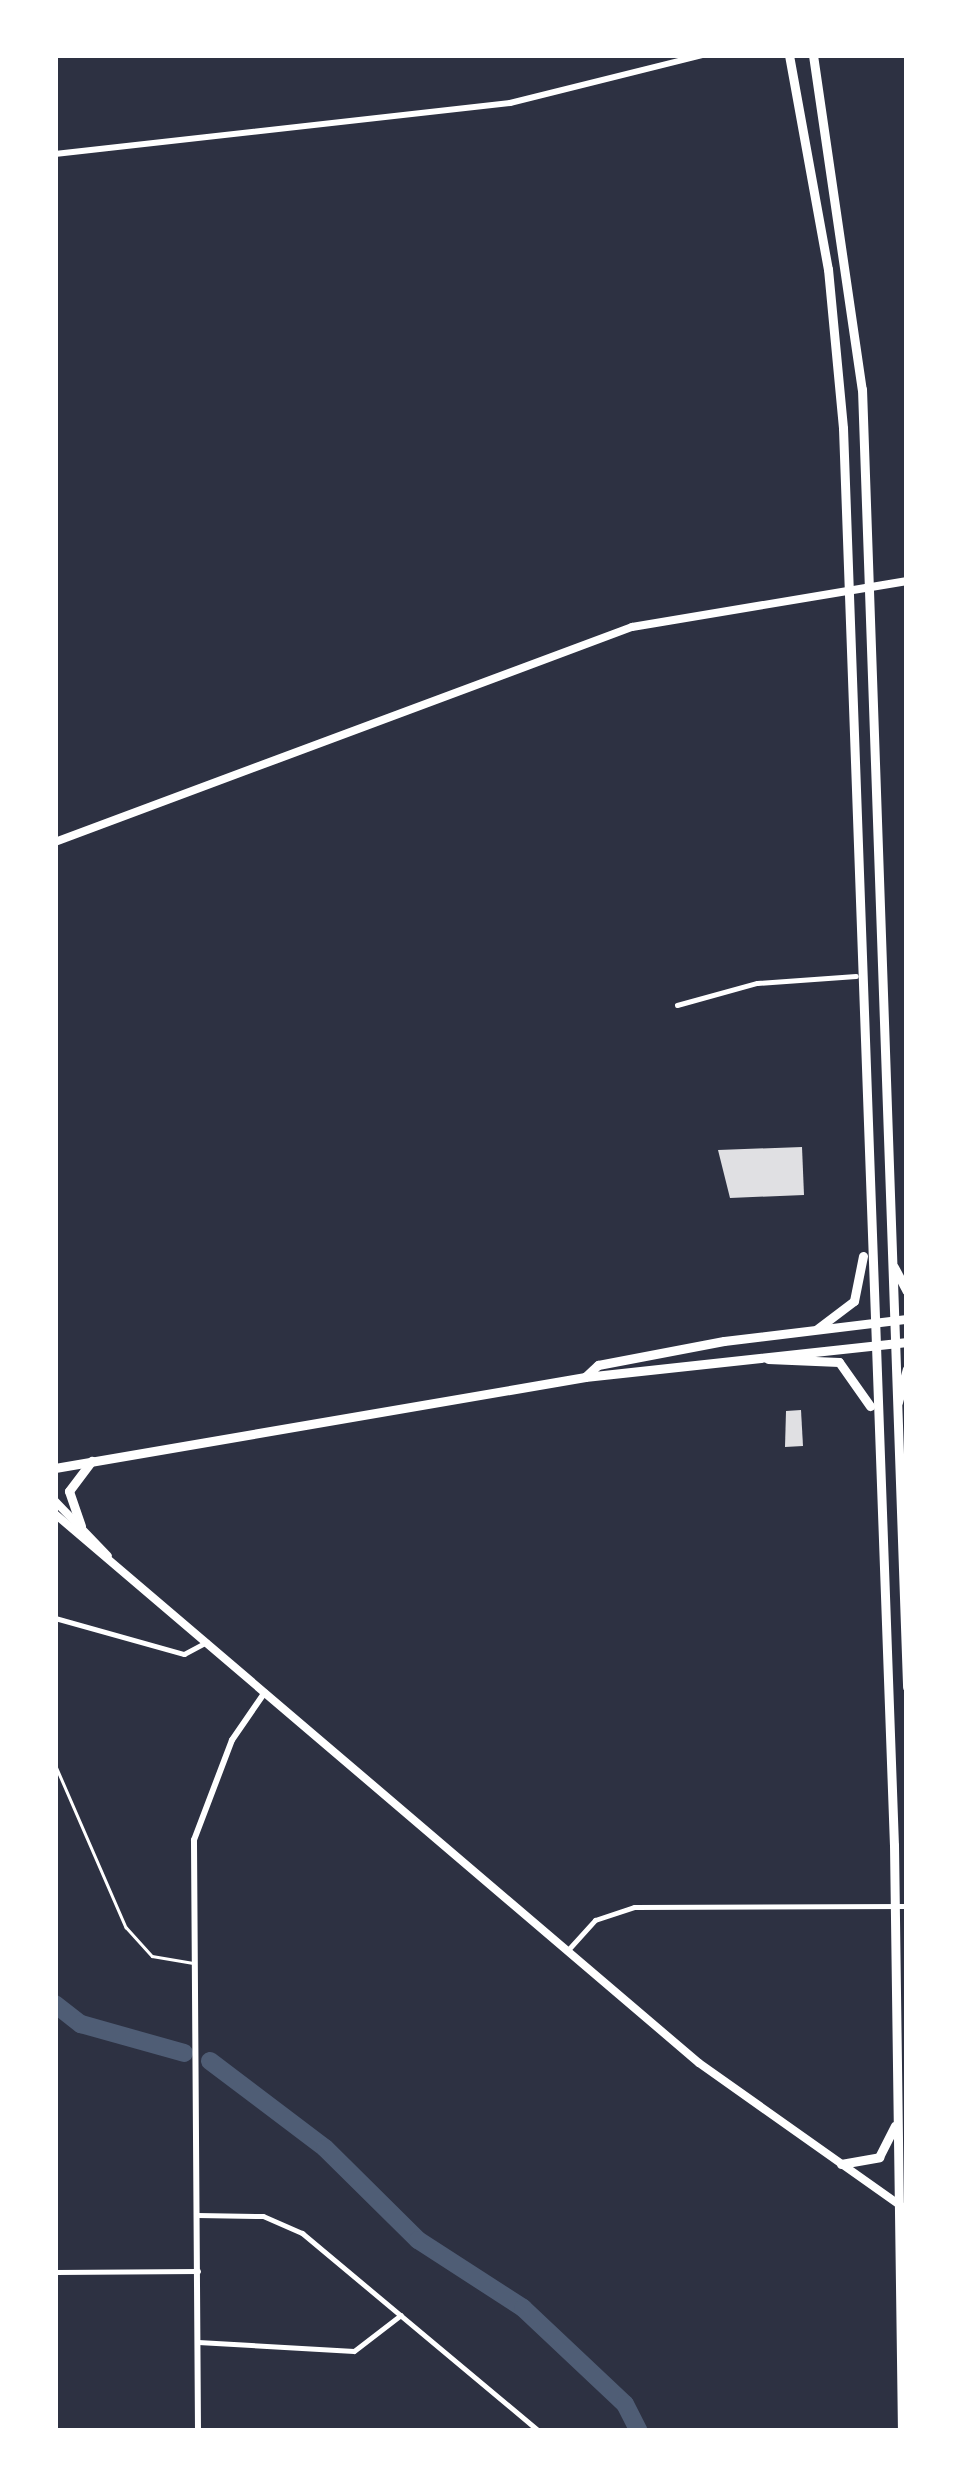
<!DOCTYPE html>
<html>
<head>
<meta charset="utf-8">
<style>
  body { margin:0 }
  #map { position:relative; width:962px; height:2486px; overflow:hidden; background:#2d3142; font-family:Raleway,sans-serif }
  div>[style] { position:absolute }
  .river>* { height:18px; margin:-9px; padding:0 9px; transform-origin:9px; border-radius:9px; background:#4f5d75 }
  .building>* { inset:0; background:#e0e0e3 }
  .service>* { height:2.5px; margin:-1.25px; padding:0 1.25px; transform-origin:1.25px; border-radius:1.25px; background:#fff }
  .minor>* { height:5px; margin:-2.5px; padding:0 2.5px; transform-origin:2.5px; border-radius:2.5px; background:#fff }
  .tertiary>* { height:6px; margin:-3px; padding:0 3px; transform-origin:3px; border-radius:3px; background:#fff }
  .secondary>* { height:8px; margin:-4px; padding:0 4px; transform-origin:4px; border-radius:4px; background:#fff }
  .primary>* { height:9px; margin:-4.5px; padding:0 4.5px; transform-origin:4.5px; border-radius:4.5px; background:#fff }
  .trunk>* { height:9px; margin:-4.5px; padding:0 4.5px; transform-origin:4.5px; border-radius:4.5px; background:#fff }
  span { translate:-50% -50%; white-space:nowrap; text-align:center; line-height:1.15; -webkit-text-stroke:9px #fff; paint-order:stroke }
  .frame { position:absolute; inset:0; border:58px solid #fff; pointer-events:none }
</style>
</head>
<body>
<div id="map">
  <div class="river">
    <i style="left:55px;top:2004px;width:33px;rotate:38deg"></i>
    <i style="left:81px;top:2024px;width:107px;rotate:15.7deg"></i>
    <i style="left:210px;top:2061px;width:144px;rotate:37.1deg"></i>
    <i style="left:325px;top:2148px;width:131px;rotate:44.7deg"></i>
    <i style="left:418px;top:2240px;width:125px;rotate:32.9deg"></i>
    <i style="left:523px;top:2308px;width:140px;rotate:43.3deg"></i>
    <i style="left:625px;top:2404px;width:30px;rotate:63deg"></i>
  </div>
  <div class="building">
    <i style="clip-path:polygon(802px 1147px,804px 1195px,730px 1198px,718px 1150px)"></i>
    <i style="clip-path:polygon(801px 1410px,803px 1446px,785px 1447px,786px 1411px)"></i>
  </div>
  <div class="service">
    <i style="left:55px;top:1764px;width:178px;rotate:66.5deg"></i>
    <i style="left:126px;top:1927px;width:39px;rotate:48deg"></i>
    <i style="left:152px;top:1956px;width:43px;rotate:9.5deg"></i>
  </div>
  <div class="minor">
    <i style="left:677px;top:1005px;width:83px;rotate:-15.4deg"></i>
    <i style="left:757px;top:983px;width:99px;rotate:-4deg"></i>
    <i style="left:55px;top:1618px;width:134px;rotate:15.6deg"></i>
    <i style="left:184px;top:1654px;width:26px;rotate:-28deg"></i>
    <i style="left:567px;top:1951px;width:42px;rotate:-47.9deg"></i>
    <i style="left:595px;top:1920px;width:41px;rotate:-18.4deg"></i>
    <i style="left:634px;top:1907px;width:273px;rotate:-0.2deg"></i>
    <i style="left:197px;top:2215px;width:66px;rotate:0.9deg"></i>
    <i style="left:263px;top:2216px;width:43px;rotate:23.6deg"></i>
    <i style="left:302px;top:2233px;width:309px;rotate:39.9deg"></i>
    <i style="left:55px;top:2272px;width:143px;rotate:-0.4deg"></i>
    <i style="left:198px;top:2342px;width:156px;rotate:3.3deg"></i>
    <i style="left:354px;top:2351px;width:59px;rotate:-37.5deg"></i>
  </div>
  <div class="tertiary">
    <i style="left:55px;top:154px;width:458px;rotate:-6.4deg"></i>
    <i style="left:510px;top:103px;width:198px;rotate:-14deg"></i>
    <i style="left:198px;top:2431px;width:591px;rotate:-90.39deg"></i>
    <i style="left:194px;top:1840px;width:107px;rotate:-69.2deg"></i>
    <i style="left:232px;top:1740px;width:58px;rotate:-55.5deg"></i>
  </div>
  <div class="secondary">
    <i style="left:55px;top:842px;width:616px;rotate:-20.44deg"></i>
    <i style="left:632px;top:627px;width:279px;rotate:-9.5deg"></i>
    <i style="left:55px;top:1501px;width:76px;rotate:46.1deg"></i>
    <i style="left:55px;top:1514px;width:846px;rotate:40.45deg"></i>
    <i style="left:699px;top:2063px;width:255px;rotate:35.3deg"></i>
  </div>
  <div class="primary">
    <i style="left:585px;top:1377px;width:18px;rotate:-43deg"></i>
    <i style="left:598px;top:1365px;width:128px;rotate:-10.8deg"></i>
    <i style="left:724px;top:1341px;width:184px;rotate:-6.9deg"></i>
    <i style="left:55px;top:1468px;width:538px;rotate:-9.74deg"></i>
    <i style="left:585px;top:1377px;width:324px;rotate:-6.2deg"></i>
    <i style="left:81px;top:1526px;width:37px;rotate:-109deg"></i>
    <i style="left:69px;top:1491px;width:38px;rotate:-53deg"></i>
  </div>
  <div class="trunk">
    <i style="left:789px;top:55px;width:218px;rotate:79.7deg"></i>
    <i style="left:828px;top:269px;width:160px;rotate:84.6deg"></i>
    <i style="left:843px;top:428px;width:1418px;rotate:87.94deg"></i>
    <i style="left:894px;top:1845px;width:586px;rotate:89.22deg"></i>
    <i style="left:813px;top:55px;width:338px;rotate:81.7deg"></i>
    <i style="left:862px;top:389px;width:1299px;rotate:88.01deg"></i>
    <i style="left:894px;top:1267px;width:27px;rotate:62deg"></i>
    <i style="left:817px;top:1329px;width:46px;rotate:-37.1deg"></i>
    <i style="left:854px;top:1301px;width:46px;rotate:-78.7deg"></i>
    <i style="left:768px;top:1359px;width:71px;rotate:2.4deg"></i>
    <i style="left:839px;top:1362px;width:54px;rotate:54.8deg"></i>
    <i style="left:898px;top:1402px;width:34px;rotate:-75deg"></i>
    <i style="left:841px;top:2164px;width:39px;rotate:-10deg"></i>
    <i style="left:879px;top:2157px;width:35px;rotate:-63deg"></i>
  </div>
  <div class="frame"></div>
</div>
</body>
</html>
